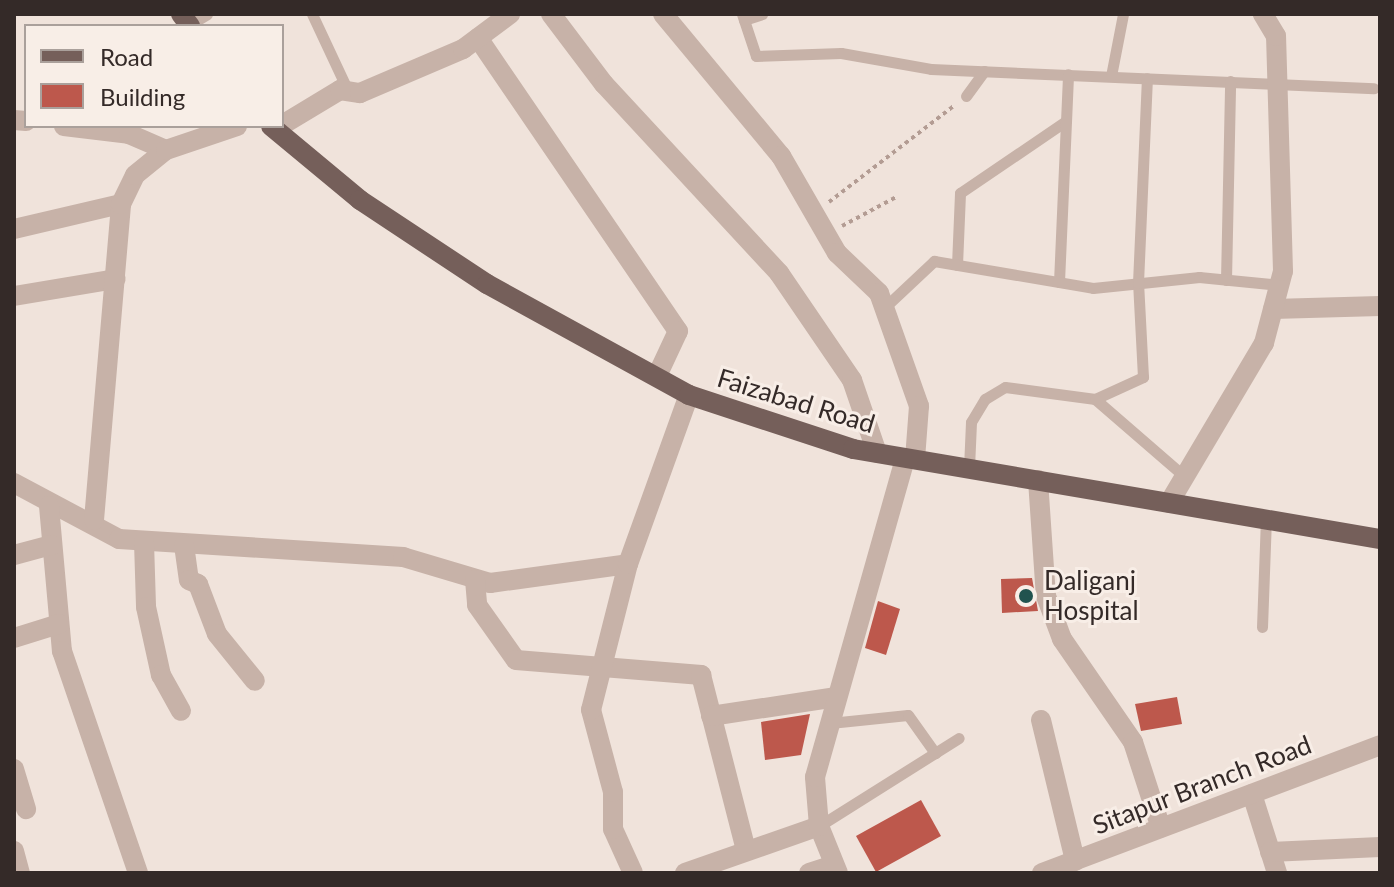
<!DOCTYPE html>
<html>
<head>
<meta charset="utf-8">
<style>
  body { margin:0 }
  #map { position:relative; width:1394px; height:887px; overflow:hidden; background:#f0e3db; font-family:Lato,sans-serif }
  div>[style] { position:absolute }
  .building>* { inset:0; background:#bd584c }
  .path>* { height:4px; margin-top:-2px; transform-origin:0; background:repeating-linear-gradient(90deg,#b39c93 0 4px,transparent 0 8px) }
  .service>* { height:11px; margin:-5.5px; padding:0 5.5px; transform-origin:5.5px; border-radius:5.5px; background:#c7b2a8 }
  .minor>* { height:20px; margin:-10px; padding:0 10px; transform-origin:10px; border-radius:10px; background:#c7b2a8 }
  .tertiary>* { height:20px; margin:-10px; padding:0 10px; transform-origin:10px; border-radius:10px; background:#c7b2a8 }
  .primary>* { height:20px; margin:-10px; padding:0 10px; transform-origin:10px; border-radius:10px; background:#755f5a }
  .dots>* { width:22px; height:22px; translate:-50% -50%; box-sizing:border-box; border:4px solid #f8eee7; border-radius:50% }
  span { translate:-50% -50%; white-space:nowrap; text-align:center; line-height:1.15; -webkit-text-stroke:6px #f8eee7; paint-order:stroke }
  .street-label { font-size:26px; color:#342a28 }
  .poi-label { font-size:26px; color:#342a28 }
  .left { translate:0 -50%; text-align:left }
  .frame { position:absolute; inset:0; border:16px solid #342a28; pointer-events:none }
  .legend { position:absolute; left:24px; top:24px; width:260px; height:104px; box-sizing:border-box; background:#f8eee7; border:2px solid #aaa09b; margin:0; padding:10px 14px; list-style:none; font-size:24px; color:#342a28 }
  .legend li { display:flex; align-items:center; gap:16px; height:40px }
  .legend b { width:40px; border:2px solid #aaa09b }
</style>
</head>
<body>
<div id="map">
  <div class="building">
    <i style="clip-path:polygon(1032px 578px,1038px 611px,1002px 613px,1001px 579px)"></i>
    <i style="clip-path:polygon(878px 601px,900px 609px,886px 655px,865px 648px)"></i>
    <i style="clip-path:polygon(1177px 697px,1182px 724px,1141px 731px,1135px 704px)"></i>
    <i style="clip-path:polygon(810px 714px,801px 755px,765px 760px,761px 722px)"></i>
    <i style="clip-path:polygon(921px 800px,941px 836px,876px 872px,856px 836px)"></i>
  </div>
  <div class="path">
    <i style="left:829px;top:202px;width:159px;rotate:-37.6deg"></i>
    <i style="left:842px;top:226px;width:61px;rotate:-28.2deg"></i>
  </div>
  <div class="service">
    <i style="left:312px;top:14px;width:85px;rotate:64.9deg"></i>
    <i style="left:742px;top:14px;width:44px;rotate:71.6deg"></i>
    <i style="left:756px;top:56px;width:85px;rotate:-2deg"></i>
    <i style="left:841px;top:53px;width:91px;rotate:10.1deg"></i>
    <i style="left:931px;top:69px;width:443px;rotate:2.5deg"></i>
    <i style="left:744px;top:20px;width:19px;rotate:-18deg"></i>
    <i style="left:189px;top:25px;width:21px;rotate:-31deg"></i>
    <i style="left:1111px;top:76px;width:63px;rotate:-79deg"></i>
    <i style="left:966px;top:96px;width:31px;rotate:-54deg"></i>
    <i style="left:957px;top:265px;width:72px;rotate:-87.6deg"></i>
    <i style="left:960px;top:193px;width:128px;rotate:-34.2deg"></i>
    <i style="left:1226px;top:280px;width:199px;rotate:-88.8deg"></i>
    <i style="left:1059px;top:282px;width:208px;rotate:-87.5deg"></i>
    <i style="left:884px;top:308px;width:69px;rotate:-43.2deg"></i>
    <i style="left:934px;top:261px;width:161px;rotate:9.6deg"></i>
    <i style="left:1093px;top:288px;width:107px;rotate:-5.9deg"></i>
    <i style="left:1199px;top:277px;width:81px;rotate:5.6deg"></i>
    <i style="left:1095px;top:399px;width:53px;rotate:-24.6deg"></i>
    <i style="left:1143px;top:377px;width:94px;rotate:-93deg"></i>
    <i style="left:1138px;top:283px;width:205px;rotate:-87.5deg"></i>
    <i style="left:969px;top:468px;width:46px;rotate:-87.5deg"></i>
    <i style="left:971px;top:422px;width:27px;rotate:-59deg"></i>
    <i style="left:985px;top:399px;width:23px;rotate:-31deg"></i>
    <i style="left:1005px;top:387px;width:91px;rotate:7.6deg"></i>
    <i style="left:1095px;top:399px;width:119px;rotate:40.9deg"></i>
    <i style="left:1262px;top:627px;width:107px;rotate:-87.9deg"></i>
    <i style="left:830px;top:723px;width:78px;rotate:-5.9deg"></i>
    <i style="left:908px;top:715px;width:47px;rotate:54.6deg"></i>
    <i style="left:819px;top:826px;width:165px;rotate:-32.2deg"></i>
  </div>
  <div class="minor">
    <i style="left:551px;top:14px;width:88px;rotate:52.9deg"></i>
    <i style="left:604px;top:84px;width:258px;rotate:47.2deg"></i>
    <i style="left:779px;top:273px;width:130px;rotate:55.7deg"></i>
    <i style="left:852px;top:380px;width:77px;rotate:71.1deg"></i>
    <i style="left:663px;top:14px;width:185px;rotate:50.3deg"></i>
    <i style="left:781px;top:156px;width:112px;rotate:60deg"></i>
    <i style="left:837px;top:253px;width:58px;rotate:43.6deg"></i>
    <i style="left:879px;top:293px;width:120px;rotate:70.5deg"></i>
    <i style="left:919px;top:406px;width:53px;rotate:94.3deg"></i>
    <i style="left:478px;top:38px;width:355px;rotate:55.7deg"></i>
    <i style="left:678px;top:331px;width:50px;rotate:115deg"></i>
    <i style="left:14px;top:120px;width:12px;rotate:5deg"></i>
    <i style="left:282px;top:125px;width:68px;rotate:-31.1deg"></i>
    <i style="left:340px;top:90px;width:20px;rotate:9deg"></i>
    <i style="left:360px;top:93px;width:112px;rotate:-23.1deg"></i>
    <i style="left:463px;top:49px;width:59px;rotate:-36.7deg"></i>
    <i style="left:64px;top:126px;width:65px;rotate:7deg"></i>
    <i style="left:129px;top:134px;width:40px;rotate:23.4deg"></i>
    <i style="left:14px;top:229px;width:110px;rotate:-13.2deg"></i>
    <i style="left:14px;top:296px;width:103px;rotate:-9.5deg"></i>
    <i style="left:1273px;top:309px;width:107px;rotate:-1.6deg"></i>
    <i style="left:1038px;top:480px;width:116px;rotate:86.1deg"></i>
    <i style="left:1046px;top:596px;width:46px;rotate:69.6deg"></i>
    <i style="left:1062px;top:639px;width:125px;rotate:55.4deg"></i>
    <i style="left:1133px;top:742px;width:90px;rotate:72deg"></i>
    <i style="left:14px;top:483px;width:119px;rotate:28.1deg"></i>
    <i style="left:119px;top:539px;width:285px;rotate:3.6deg"></i>
    <i style="left:403px;top:557px;width:91px;rotate:16.6deg"></i>
    <i style="left:490px;top:583px;width:139px;rotate:-7.8deg"></i>
    <i style="left:1169px;top:503px;width:186px;rotate:-59.3deg"></i>
    <i style="left:1264px;top:343px;width:74px;rotate:-75.2deg"></i>
    <i style="left:1283px;top:271px;width:235px;rotate:-91.7deg"></i>
    <i style="left:1276px;top:36px;width:26px;rotate:-121deg"></i>
    <i style="left:49px;top:506px;width:146px;rotate:84.9deg"></i>
    <i style="left:62px;top:651px;width:235px;rotate:71.1deg"></i>
    <i style="left:94px;top:520px;width:317px;rotate:-85.1deg"></i>
    <i style="left:121px;top:204px;width:32px;rotate:-64deg"></i>
    <i style="left:135px;top:175px;width:40px;rotate:-39deg"></i>
    <i style="left:166px;top:150px;width:75px;rotate:-18.7deg"></i>
    <i style="left:144px;top:542px;width:65px;rotate:88.2deg"></i>
    <i style="left:146px;top:607px;width:70px;rotate:77.6deg"></i>
    <i style="left:161px;top:675px;width:41px;rotate:60.9deg"></i>
    <i style="left:184px;top:545px;width:35px;rotate:82deg"></i>
    <i style="left:189px;top:580px;width:10px;rotate:24deg"></i>
    <i style="left:198px;top:584px;width:53px;rotate:69.2deg"></i>
    <i style="left:217px;top:634px;width:60px;rotate:51deg"></i>
    <i style="left:14px;top:555px;width:39px;rotate:-15deg"></i>
    <i style="left:475px;top:580px;width:25px;rotate:85deg"></i>
    <i style="left:477px;top:605px;width:67px;rotate:54.7deg"></i>
    <i style="left:516px;top:660px;width:186px;rotate:4.6deg"></i>
    <i style="left:701px;top:675px;width:181px;rotate:75.6deg"></i>
    <i style="left:14px;top:638px;width:47px;rotate:-17.3deg"></i>
    <i style="left:711px;top:716px;width:127px;rotate:-8.6deg"></i>
    <i style="left:1041px;top:720px;width:145px;rotate:76.4deg"></i>
    <i style="left:14px;top:769px;width:42px;rotate:73.3deg"></i>
    <i style="left:1252px;top:794px;width:83px;rotate:72.4deg"></i>
    <i style="left:14px;top:851px;width:23px;rotate:75deg"></i>
    <i style="left:1270px;top:852px;width:110px;rotate:-2.6deg"></i>
    <i style="left:633px;top:873px;width:48px;rotate:-114.4deg"></i>
    <i style="left:613px;top:829px;width:37px;rotate:-90deg"></i>
    <i style="left:613px;top:792px;width:85px;rotate:-105deg"></i>
    <i style="left:591px;top:710px;width:151px;rotate:-75.8deg"></i>
    <i style="left:628px;top:564px;width:180px;rotate:-70.2deg"></i>
    <i style="left:685px;top:873px;width:142px;rotate:-19.3deg"></i>
    <i style="left:809px;top:873px;width:26px;rotate:-18deg"></i>
    <i style="left:838px;top:873px;width:51px;rotate:-112deg"></i>
    <i style="left:819px;top:826px;width:49px;rotate:-94.7deg"></i>
    <i style="left:815px;top:777px;width:331px;rotate:-74.2deg"></i>
  </div>
  <div class="tertiary">
    <i style="left:1042px;top:873px;width:361px;rotate:-20.7deg"></i>
  </div>
  <div class="primary">
    <i style="left:181px;top:14px;width:15px;rotate:53deg"></i>
    <i style="left:271px;top:126px;width:116px;rotate:39.7deg"></i>
    <i style="left:360px;top:200px;width:152px;rotate:33.5deg"></i>
    <i style="left:487px;top:284px;width:230px;rotate:28.8deg"></i>
    <i style="left:689px;top:395px;width:173px;rotate:18.2deg"></i>
    <i style="left:853px;top:449px;width:535px;rotate:9.69deg"></i>
  </div>
  <div class="dots">
    <i style="left:1026px;top:596px;background:#21534f"></i>
  </div>
  <div class="street-label">
    <span style="left:796px;top:401px;rotate:17deg">Faizabad Road</span>
    <span style="left:1202px;top:785px;rotate:-21deg">Sitapur Branch Road</span>
  </div>
  <div class="poi-label">
    <span class="left" style="left:1044px;top:596px">Daliganj<br>Hospital</span>
  </div>
  <div class="frame"></div>
  <ul class="legend">
  <li><b style="height:10px;background:#755f5a"></b>Road</li>
  <li><b style="height:22px;background:#bd584c"></b>Building</li>
  </ul>
</div>
</body>
</html>
